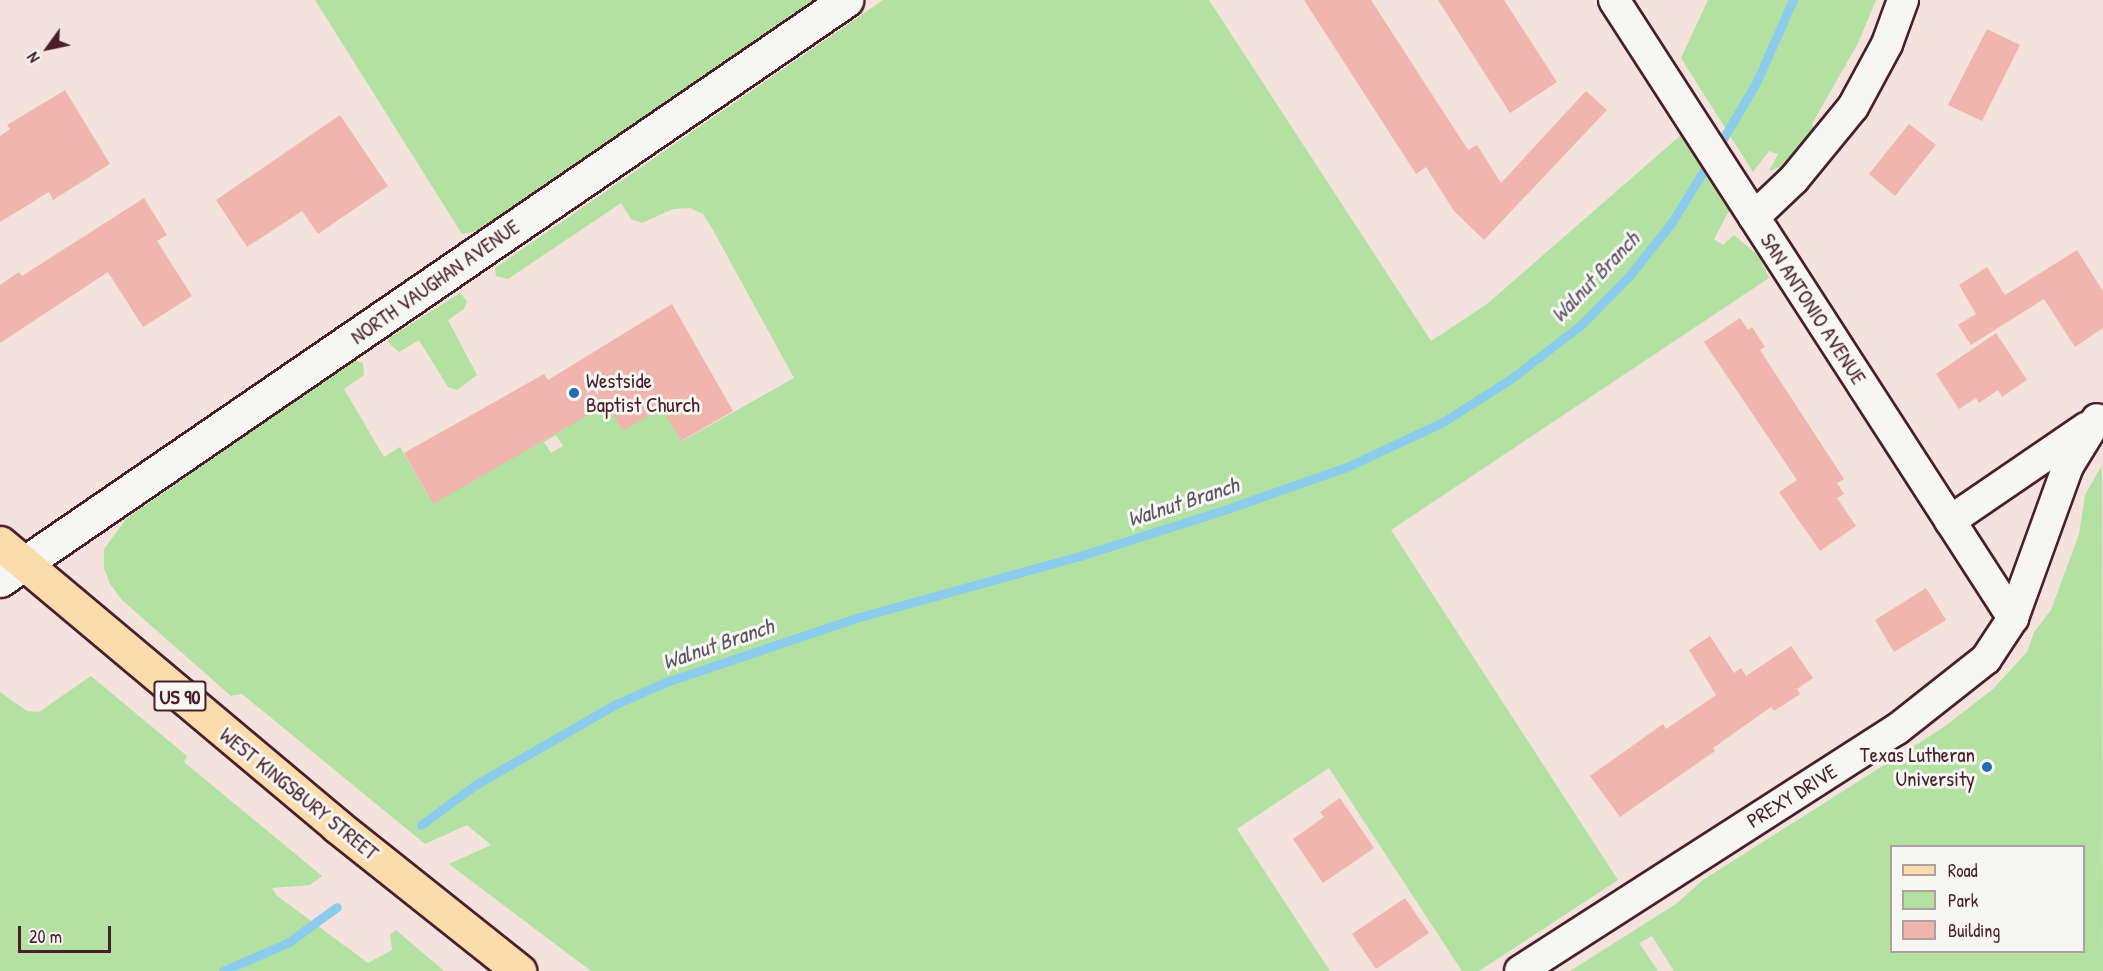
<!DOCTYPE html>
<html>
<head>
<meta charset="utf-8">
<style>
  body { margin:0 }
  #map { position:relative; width:2103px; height:971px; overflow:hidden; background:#f4e2dd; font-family:"Patrick Hand",sans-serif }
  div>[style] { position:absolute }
  .green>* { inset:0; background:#b2e1a1 }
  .stream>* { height:9px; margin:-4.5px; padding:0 4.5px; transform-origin:4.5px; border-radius:4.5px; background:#8bccec }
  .building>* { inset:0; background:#f0b5ac }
  .roads { filter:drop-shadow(2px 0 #4a1f2b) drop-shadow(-2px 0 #4a1f2b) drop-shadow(0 2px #4a1f2b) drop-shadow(0 -2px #4a1f2b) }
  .minor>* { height:30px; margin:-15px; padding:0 15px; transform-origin:15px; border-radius:15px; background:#f6f6f2 }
  .tertiary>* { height:33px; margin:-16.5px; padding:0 16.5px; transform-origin:16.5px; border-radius:16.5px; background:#f6f6f2 }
  .primary>* { height:33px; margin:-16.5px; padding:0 16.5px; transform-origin:16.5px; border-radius:16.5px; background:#fcdcac }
  .dots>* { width:16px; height:16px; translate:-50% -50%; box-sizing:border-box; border:3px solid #f6f6f2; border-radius:50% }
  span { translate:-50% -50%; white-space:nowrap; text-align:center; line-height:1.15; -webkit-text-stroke:6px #f6f6f2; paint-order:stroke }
  .shield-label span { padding:2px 4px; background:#f6f6f2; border:2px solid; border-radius:4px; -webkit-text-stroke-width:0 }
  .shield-label { font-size:20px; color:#4a1f2b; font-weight:700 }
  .street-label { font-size:21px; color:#4a1f2b }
  .poi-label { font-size:21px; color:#4a1f2b }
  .left { translate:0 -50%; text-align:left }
  .right { translate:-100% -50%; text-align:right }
  .water-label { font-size:22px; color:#5e5365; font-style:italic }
  .legend { position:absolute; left:1890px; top:845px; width:195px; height:108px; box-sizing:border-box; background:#f6f6f2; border:2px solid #b1a0a2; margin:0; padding:8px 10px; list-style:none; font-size:18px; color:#4a1f2b }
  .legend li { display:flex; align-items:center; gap:12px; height:30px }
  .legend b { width:30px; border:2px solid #b1a0a2 }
  .north { position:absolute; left:18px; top:18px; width:60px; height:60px; -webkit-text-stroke:4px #f6f6f2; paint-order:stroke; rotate:237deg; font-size:16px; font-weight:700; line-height:24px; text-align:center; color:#4a1f2b }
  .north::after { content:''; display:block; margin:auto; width:21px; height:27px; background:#4a1f2b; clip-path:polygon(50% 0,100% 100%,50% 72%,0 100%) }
  .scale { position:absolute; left:18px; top:926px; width:93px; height:27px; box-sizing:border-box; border:3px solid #4a1f2b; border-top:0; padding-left:8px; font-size:18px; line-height:21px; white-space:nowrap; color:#4a1f2b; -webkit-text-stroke:4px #f6f6f2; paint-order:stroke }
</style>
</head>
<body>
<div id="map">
  <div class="green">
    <i style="clip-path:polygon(315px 0,816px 0,482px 230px,462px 234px)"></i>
    <i style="clip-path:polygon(evenodd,883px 0,1209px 0,1431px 341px,1487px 304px,1681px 135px,1730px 209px,1714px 239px,1723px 245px,1734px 235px,1759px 256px,1769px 278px,1391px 530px,1618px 880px,1479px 971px,1462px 971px,1329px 768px,1237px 829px,1330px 971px,591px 971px,449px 864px,491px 845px,467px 825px,425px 844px,242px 694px,231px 696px,122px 600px,110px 584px,104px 568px,104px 549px,126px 519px,353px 360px,363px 363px,364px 375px,344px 389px,384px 457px,400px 447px,433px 504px,627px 349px,682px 441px,794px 378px,713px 230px,703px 214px,690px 208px,673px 209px,642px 223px,631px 219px,621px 203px,508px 279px,496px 276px,495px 268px,883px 0,556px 435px,563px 446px,551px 453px,544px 442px,556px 435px)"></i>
    <i style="clip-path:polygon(1708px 0,1876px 0,1858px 43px,1812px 124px,1819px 134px,1778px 179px,1781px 167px,1769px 171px,1778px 154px,1769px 151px,1753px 172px,1681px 58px)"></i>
    <i style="clip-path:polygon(460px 293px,467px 301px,464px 309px,448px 320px,477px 375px,457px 390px,448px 387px,419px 340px,399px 352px,388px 342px,389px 338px)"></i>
    <i style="clip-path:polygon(evenodd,2102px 465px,2103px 971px,1674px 971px,1652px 936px,1639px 943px,1658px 971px,1570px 971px,1676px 904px,1703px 880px,1944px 727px,1993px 689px,2027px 652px,2034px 632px,2051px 610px,2079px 534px,2085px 495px,2102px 465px,1892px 846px,2084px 846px,2084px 952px,1892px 952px,1892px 846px)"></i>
    <i style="clip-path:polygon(91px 676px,187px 756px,184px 762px,322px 876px,310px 885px,272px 888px,276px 895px,368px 963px,392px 950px,390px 935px,396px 930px,444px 971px,0 971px,0 692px,27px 711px,39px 712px)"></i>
  </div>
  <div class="stream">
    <i style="left:421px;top:825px;width:67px;rotate:-36.5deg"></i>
    <i style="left:475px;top:785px;width:163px;rotate:-29.9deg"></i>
    <i style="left:616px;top:704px;width:55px;rotate:-23.7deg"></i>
    <i style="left:666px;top:682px;width:200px;rotate:-18.6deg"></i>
    <i style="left:856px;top:618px;width:232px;rotate:-15.5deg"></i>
    <i style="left:1080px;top:556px;width:157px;rotate:-17.7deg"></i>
    <i style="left:1230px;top:508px;width:126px;rotate:-19.4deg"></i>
    <i style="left:1349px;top:466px;width:104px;rotate:-25.1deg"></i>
    <i style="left:1443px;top:422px;width:82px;rotate:-32.5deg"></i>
    <i style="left:1512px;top:378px;width:88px;rotate:-37.6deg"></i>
    <i style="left:1582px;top:324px;width:69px;rotate:-45.6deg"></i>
    <i style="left:1630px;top:275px;width:68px;rotate:-51.6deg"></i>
    <i style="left:1672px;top:222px;width:80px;rotate:-58.3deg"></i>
    <i style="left:1714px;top:154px;width:82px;rotate:-59.4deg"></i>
    <i style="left:1756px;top:83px;width:91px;rotate:-66deg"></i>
    <i style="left:223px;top:971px;width:72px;rotate:-23.7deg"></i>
    <i style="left:289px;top:942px;width:59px;rotate:-36.1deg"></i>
  </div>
  <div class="building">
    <i style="clip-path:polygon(1304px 0,1371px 0,1468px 150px,1477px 145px,1501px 183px,1586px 91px,1607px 110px,1484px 240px,1454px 211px,1426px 167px,1416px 174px)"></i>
    <i style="clip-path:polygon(1438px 0,1504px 0,1557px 82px,1510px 113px)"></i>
    <i style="clip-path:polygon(1987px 29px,2020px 45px,1982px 121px,1948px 105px)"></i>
    <i style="clip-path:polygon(65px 90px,110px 164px,53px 200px,49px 192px,0 222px,0 136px,10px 129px,7px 125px)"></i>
    <i style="clip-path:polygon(340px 115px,388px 186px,318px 234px,302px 211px,247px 247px,216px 200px)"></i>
    <i style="clip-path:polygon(1909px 124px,1936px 145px,1895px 196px,1869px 174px)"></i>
    <i style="clip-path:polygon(144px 198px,167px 235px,157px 241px,192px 296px,143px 327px,108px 272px,0 343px,0 285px,19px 272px,22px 276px)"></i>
    <i style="clip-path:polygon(2077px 250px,2103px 291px,2103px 328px,2075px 347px,2044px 299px,1971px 345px,1958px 325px,1976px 314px,1959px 285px,1987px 267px,2005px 295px)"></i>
    <i style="clip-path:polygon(672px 304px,733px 411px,681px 441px,662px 408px,623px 431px,607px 404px,433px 504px,404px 453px,544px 374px,548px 380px)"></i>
    <i style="clip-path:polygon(1740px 318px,1748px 330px,1752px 327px,1765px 347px,1760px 350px,1844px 479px,1837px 483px,1844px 494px,1837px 498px,1856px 526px,1820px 551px,1779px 492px,1797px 480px,1704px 342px)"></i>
    <i style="clip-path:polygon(1996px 333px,2027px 380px,2002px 397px,1998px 390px,1979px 403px,1976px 398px,1959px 409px,1936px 374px)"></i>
    <i style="clip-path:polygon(1926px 588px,1946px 620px,1894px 652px,1875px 620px)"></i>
    <i style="clip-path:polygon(1710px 636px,1734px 673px,1741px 668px,1746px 676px,1791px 646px,1813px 678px,1797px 689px,1800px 694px,1774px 711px,1771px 707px,1713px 748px,1715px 751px,1620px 817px,1590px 776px,1663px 724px,1666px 729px,1716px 695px,1689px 650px)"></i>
    <i style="clip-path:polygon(1340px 798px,1374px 848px,1323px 883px,1293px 839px,1324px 817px,1320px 812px)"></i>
    <i style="clip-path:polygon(1405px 898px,1429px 933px,1376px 969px,1352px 934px)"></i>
  </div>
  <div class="roads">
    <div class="minor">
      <i style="left:1614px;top:0;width:736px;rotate:57.15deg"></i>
      <i style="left:1754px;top:217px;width:55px;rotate:-43.5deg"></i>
      <i style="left:1794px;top:179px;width:93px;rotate:-50.7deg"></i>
      <i style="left:1853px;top:107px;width:72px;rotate:-61.6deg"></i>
      <i style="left:1887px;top:44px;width:47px;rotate:-70deg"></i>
      <i style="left:1950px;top:521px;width:165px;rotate:-34.4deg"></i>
      <i style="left:1520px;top:971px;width:447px;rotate:-32.7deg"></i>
      <i style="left:1896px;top:730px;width:115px;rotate:-38.3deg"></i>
      <i style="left:1986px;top:659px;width:49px;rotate:-56.6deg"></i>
      <i style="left:2013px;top:618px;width:162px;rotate:-70.1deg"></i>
      <i style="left:2068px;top:466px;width:55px;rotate:-58.3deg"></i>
    </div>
    <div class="tertiary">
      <i style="left:0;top:580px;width:1026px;rotate:-34.43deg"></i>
    </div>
    <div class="primary">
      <i style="left:0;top:543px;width:440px;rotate:40deg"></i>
      <i style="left:337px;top:826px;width:233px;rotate:38.5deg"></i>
    </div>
  </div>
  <div class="dots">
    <i style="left:574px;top:393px;background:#1f6fb2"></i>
    <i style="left:1987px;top:767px;background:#1f6fb2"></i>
  </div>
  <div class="shield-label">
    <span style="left:180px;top:696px">US 90</span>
  </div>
  <div class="street-label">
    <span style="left:435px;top:282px;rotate:-35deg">NORTH VAUGHAN AVENUE</span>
    <span style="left:1813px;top:309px;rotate:57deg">SAN ANTONIO AVENUE</span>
    <span style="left:299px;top:794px;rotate:39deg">WEST KINGSBURY STREET</span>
    <span style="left:1792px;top:796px;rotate:-32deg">PREXY DRIVE</span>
  </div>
  <div class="poi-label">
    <span class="left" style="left:586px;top:393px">Westside<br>Baptist Church</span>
    <span class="right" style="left:1975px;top:767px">Texas Lutheran<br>University</span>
  </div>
  <div class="water-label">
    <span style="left:1595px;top:277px;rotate:-46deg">Walnut Branch</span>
    <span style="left:1183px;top:502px;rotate:-18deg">Walnut Branch</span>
    <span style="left:718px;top:644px;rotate:-19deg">Walnut Branch</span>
  </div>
  <ul class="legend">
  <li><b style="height:8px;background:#fcdcac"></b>Road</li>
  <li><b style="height:16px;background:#b2e1a1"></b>Park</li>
  <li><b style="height:16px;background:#f0b5ac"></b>Building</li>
  </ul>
  <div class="north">N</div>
  <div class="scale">20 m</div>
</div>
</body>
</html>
